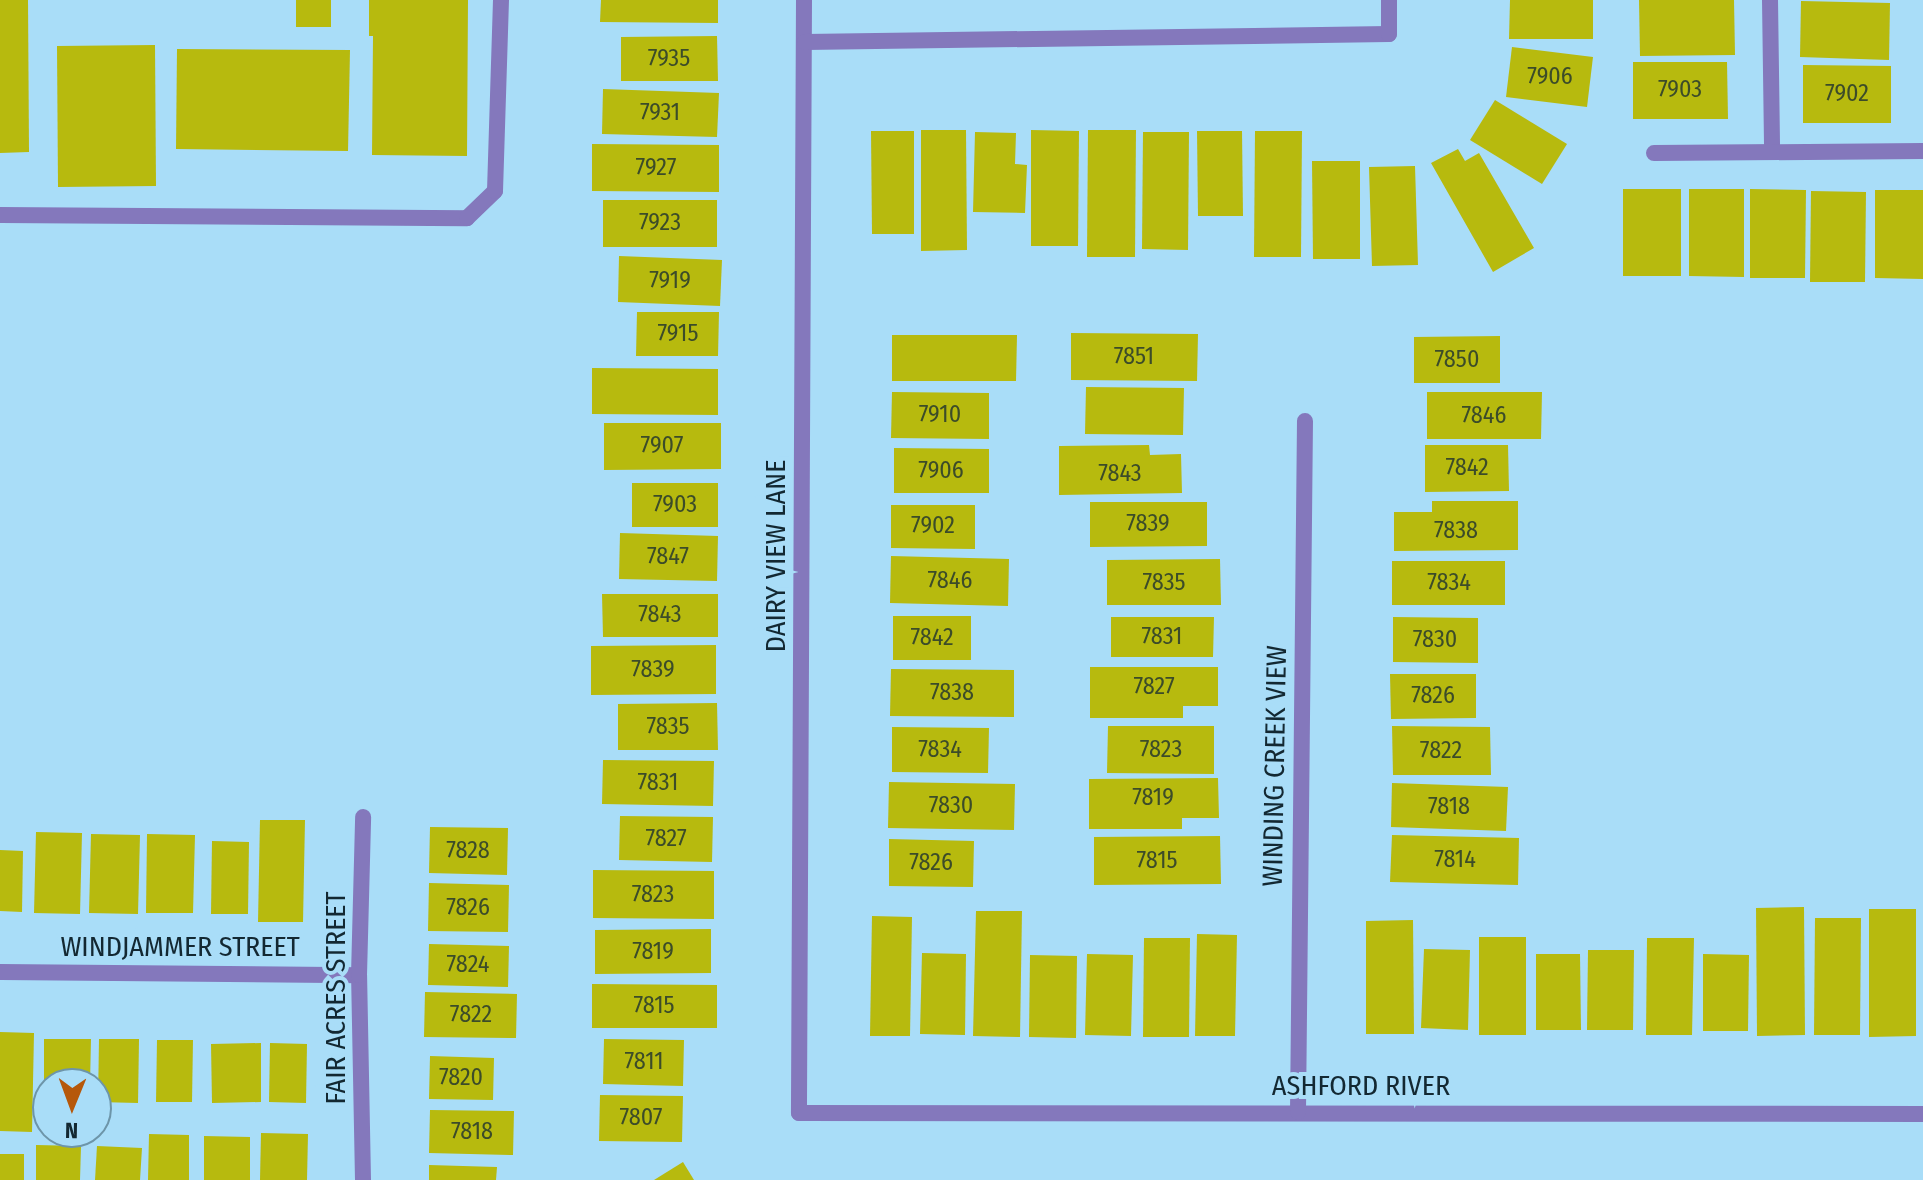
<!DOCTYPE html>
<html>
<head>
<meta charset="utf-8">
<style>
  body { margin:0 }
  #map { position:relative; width:1923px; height:1180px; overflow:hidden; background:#a9ddf8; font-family:"Fira Sans Condensed",sans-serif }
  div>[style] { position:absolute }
  .building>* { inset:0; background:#b7ba0e }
  .service>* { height:16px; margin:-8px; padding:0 8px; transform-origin:8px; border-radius:8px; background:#8478bc }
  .minor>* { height:16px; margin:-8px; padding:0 8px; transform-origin:8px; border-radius:8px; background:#8478bc }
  span { translate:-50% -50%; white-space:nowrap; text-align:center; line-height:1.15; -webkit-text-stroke:8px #a9ddf8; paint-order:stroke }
  .number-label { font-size:24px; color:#3c4c29 }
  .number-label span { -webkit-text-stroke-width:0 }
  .street-label { font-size:28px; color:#132832 }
  .north { position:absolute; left:32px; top:1068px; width:80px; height:80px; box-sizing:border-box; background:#a9ddf8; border:2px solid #6d95a9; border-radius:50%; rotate:181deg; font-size:22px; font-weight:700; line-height:32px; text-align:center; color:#132832 }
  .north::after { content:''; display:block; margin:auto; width:28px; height:36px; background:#b6580a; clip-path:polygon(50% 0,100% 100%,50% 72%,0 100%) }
</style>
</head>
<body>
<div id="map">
  <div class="building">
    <i style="clip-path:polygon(0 0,28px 0,29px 152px,0 153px)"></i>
    <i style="clip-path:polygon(296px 0,331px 0,331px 27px,296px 27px)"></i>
    <i style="clip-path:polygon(369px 0,468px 0,467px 156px,372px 155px,373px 36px,369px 36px)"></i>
    <i style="clip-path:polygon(601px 0,718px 0,718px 23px,600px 22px)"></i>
    <i style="clip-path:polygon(1510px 0,1593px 0,1593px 39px,1509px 39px)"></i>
    <i style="clip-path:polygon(1639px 0,1734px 0,1735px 55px,1640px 56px)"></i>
    <i style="clip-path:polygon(1801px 1px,1890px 3px,1889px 60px,1800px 57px)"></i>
    <i style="clip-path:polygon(717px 36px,718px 81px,621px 81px,621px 37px)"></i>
    <i style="clip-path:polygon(155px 45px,156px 186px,58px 187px,57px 46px)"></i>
    <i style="clip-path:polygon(1512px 47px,1593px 57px,1587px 107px,1506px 97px)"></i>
    <i style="clip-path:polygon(177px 49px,350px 50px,348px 151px,176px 149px)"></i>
    <i style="clip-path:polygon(1633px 62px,1727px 62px,1728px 119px,1633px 119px)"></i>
    <i style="clip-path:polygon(1803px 65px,1891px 66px,1891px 123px,1803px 123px)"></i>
    <i style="clip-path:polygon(603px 89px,719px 93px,717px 137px,602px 134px)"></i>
    <i style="clip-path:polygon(1495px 100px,1567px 144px,1542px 184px,1470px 140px)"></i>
    <i style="clip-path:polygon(921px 130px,966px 130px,967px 250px,921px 251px)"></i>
    <i style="clip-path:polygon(1031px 130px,1079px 131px,1078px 246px,1031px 246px)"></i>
    <i style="clip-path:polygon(1088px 130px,1136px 130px,1135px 257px,1087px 257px)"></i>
    <i style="clip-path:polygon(871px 131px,914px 131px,914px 234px,872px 234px)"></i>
    <i style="clip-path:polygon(1197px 131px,1242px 131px,1243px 216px,1198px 216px)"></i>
    <i style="clip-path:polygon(1255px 131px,1302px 131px,1301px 257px,1254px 257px)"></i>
    <i style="clip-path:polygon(975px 132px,1016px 133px,1015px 164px,1027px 165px,1025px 213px,973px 212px)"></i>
    <i style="clip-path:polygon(1143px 132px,1189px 132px,1188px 250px,1142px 249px)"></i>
    <i style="clip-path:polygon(592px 144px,719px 145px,719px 192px,592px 191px)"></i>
    <i style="clip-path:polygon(1458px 149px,1465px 161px,1479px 153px,1534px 248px,1493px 272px,1431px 163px)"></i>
    <i style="clip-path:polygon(1312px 161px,1360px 161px,1360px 259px,1313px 259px)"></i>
    <i style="clip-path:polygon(1415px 166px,1418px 265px,1372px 266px,1369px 167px)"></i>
    <i style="clip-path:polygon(1623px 189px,1681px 189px,1681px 276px,1623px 276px)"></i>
    <i style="clip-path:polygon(1689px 189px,1744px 189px,1744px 277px,1689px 276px)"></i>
    <i style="clip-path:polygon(1750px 189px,1806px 190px,1805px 278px,1750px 278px)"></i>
    <i style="clip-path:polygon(1875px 190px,1923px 190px,1923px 279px,1875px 278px)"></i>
    <i style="clip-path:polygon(1811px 191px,1866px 192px,1865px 282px,1810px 282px)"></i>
    <i style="clip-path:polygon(603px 200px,717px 200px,717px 247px,603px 247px)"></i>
    <i style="clip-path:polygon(619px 256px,722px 260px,720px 306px,618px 302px)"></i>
    <i style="clip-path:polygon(637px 312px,719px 312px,718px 356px,636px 356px)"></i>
    <i style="clip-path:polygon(1071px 333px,1198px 334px,1197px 381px,1071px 380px)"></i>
    <i style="clip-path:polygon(892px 335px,1017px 335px,1016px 381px,892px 381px)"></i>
    <i style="clip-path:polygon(1500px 336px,1500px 383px,1414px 383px,1414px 337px)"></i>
    <i style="clip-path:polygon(592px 368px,718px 369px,718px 415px,592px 414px)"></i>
    <i style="clip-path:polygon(1086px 387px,1184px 388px,1183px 435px,1085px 434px)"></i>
    <i style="clip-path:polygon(892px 392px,989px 393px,989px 439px,891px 438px)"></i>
    <i style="clip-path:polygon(1427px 392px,1542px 392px,1541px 439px,1427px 439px)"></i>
    <i style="clip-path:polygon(604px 423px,721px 423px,721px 469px,604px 470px)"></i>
    <i style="clip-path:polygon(1149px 445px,1150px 455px,1181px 454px,1182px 493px,1059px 495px,1059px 446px)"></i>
    <i style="clip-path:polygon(1425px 445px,1508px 445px,1509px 491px,1425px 492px)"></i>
    <i style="clip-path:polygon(894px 448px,989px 449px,989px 493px,894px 493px)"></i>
    <i style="clip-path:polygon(632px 483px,718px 483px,718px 527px,632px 527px)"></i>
    <i style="clip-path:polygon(1432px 501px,1518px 501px,1518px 550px,1394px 551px,1394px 512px,1432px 512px)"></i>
    <i style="clip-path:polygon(1090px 502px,1207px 502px,1207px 546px,1090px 547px)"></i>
    <i style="clip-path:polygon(891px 505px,975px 505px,975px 549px,891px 548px)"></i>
    <i style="clip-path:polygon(620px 533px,718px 536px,717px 581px,619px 579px)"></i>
    <i style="clip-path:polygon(891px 556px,1009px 559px,1008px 606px,890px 603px)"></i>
    <i style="clip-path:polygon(1220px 559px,1221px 605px,1107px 605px,1107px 560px)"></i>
    <i style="clip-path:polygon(1392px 561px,1505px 561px,1505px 605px,1392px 605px)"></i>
    <i style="clip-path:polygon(602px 594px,718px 594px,718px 637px,603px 637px)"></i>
    <i style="clip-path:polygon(893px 616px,971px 616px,971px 660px,893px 660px)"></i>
    <i style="clip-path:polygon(1111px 617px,1214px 617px,1213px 657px,1111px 657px)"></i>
    <i style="clip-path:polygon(1393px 617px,1478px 618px,1478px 663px,1393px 662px)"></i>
    <i style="clip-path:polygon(716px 645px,716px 694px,591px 695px,591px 646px)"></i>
    <i style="clip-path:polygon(1090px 667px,1218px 667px,1218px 706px,1183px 706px,1183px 718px,1090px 718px)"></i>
    <i style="clip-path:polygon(891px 669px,1014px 670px,1014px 717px,890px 716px)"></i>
    <i style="clip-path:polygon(1390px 674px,1476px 674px,1476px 718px,1391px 719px)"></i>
    <i style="clip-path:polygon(717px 703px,718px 750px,618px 750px,618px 704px)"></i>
    <i style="clip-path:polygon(1108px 726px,1214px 726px,1214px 774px,1107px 773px)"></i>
    <i style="clip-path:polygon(1392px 726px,1490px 727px,1491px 775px,1393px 775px)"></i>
    <i style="clip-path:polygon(892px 727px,989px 728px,988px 773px,892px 772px)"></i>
    <i style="clip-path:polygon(603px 760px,714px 761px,713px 806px,602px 804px)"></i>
    <i style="clip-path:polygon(1218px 778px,1219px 818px,1182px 818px,1182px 829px,1089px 829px,1089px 779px)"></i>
    <i style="clip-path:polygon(889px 782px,1015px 784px,1014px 830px,888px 828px)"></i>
    <i style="clip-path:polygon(1392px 783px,1508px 787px,1506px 831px,1391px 827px)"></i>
    <i style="clip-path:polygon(620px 816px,713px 817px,712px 862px,619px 860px)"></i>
    <i style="clip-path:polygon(260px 820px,305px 820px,303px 922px,258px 922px)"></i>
    <i style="clip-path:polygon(430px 827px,508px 828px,507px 875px,429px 873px)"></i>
    <i style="clip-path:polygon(36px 832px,82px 833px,80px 914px,34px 913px)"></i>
    <i style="clip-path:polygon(91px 834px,140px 835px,138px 914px,89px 913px)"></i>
    <i style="clip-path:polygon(147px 834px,195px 835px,193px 913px,146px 913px)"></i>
    <i style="clip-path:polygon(1392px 835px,1519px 838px,1518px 885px,1390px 882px)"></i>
    <i style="clip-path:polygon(1220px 836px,1221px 884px,1094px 885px,1094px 837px)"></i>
    <i style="clip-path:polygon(889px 839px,974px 841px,973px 887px,889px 886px)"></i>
    <i style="clip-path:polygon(212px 841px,249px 842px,248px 914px,211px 914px)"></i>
    <i style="clip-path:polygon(0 850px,23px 851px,22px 912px,0 911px)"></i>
    <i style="clip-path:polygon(593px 870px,714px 871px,714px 919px,593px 918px)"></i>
    <i style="clip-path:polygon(429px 883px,509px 885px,508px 932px,428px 931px)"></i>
    <i style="clip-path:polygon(1804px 907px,1805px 1035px,1757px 1036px,1756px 908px)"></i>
    <i style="clip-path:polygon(1869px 909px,1916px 909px,1916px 1036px,1869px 1037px)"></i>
    <i style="clip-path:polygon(976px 911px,1022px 911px,1020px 1037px,973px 1036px)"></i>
    <i style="clip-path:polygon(872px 916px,912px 917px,910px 1036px,870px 1036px)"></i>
    <i style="clip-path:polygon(1815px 918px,1861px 918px,1860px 1035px,1814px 1035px)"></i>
    <i style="clip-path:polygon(1413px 920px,1414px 1034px,1366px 1034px,1366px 921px)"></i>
    <i style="clip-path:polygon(711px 929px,711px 973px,595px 974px,595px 930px)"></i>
    <i style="clip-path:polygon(1197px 934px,1237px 935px,1235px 1036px,1195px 1036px)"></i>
    <i style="clip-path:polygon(1479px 937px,1526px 937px,1526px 1035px,1479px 1035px)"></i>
    <i style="clip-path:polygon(1144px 938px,1190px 938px,1189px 1037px,1143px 1037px)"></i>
    <i style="clip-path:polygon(1647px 938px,1694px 938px,1692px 1035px,1646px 1035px)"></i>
    <i style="clip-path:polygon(429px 944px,509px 946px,508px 987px,428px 985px)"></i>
    <i style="clip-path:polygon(1424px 949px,1470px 950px,1468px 1030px,1421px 1028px)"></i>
    <i style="clip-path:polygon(1588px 950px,1634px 950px,1633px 1030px,1587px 1030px)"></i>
    <i style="clip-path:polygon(922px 953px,966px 954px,965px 1035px,920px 1034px)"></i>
    <i style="clip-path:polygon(1087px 954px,1133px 955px,1131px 1036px,1085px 1035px)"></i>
    <i style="clip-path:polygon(1536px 954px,1580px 954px,1581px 1030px,1536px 1030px)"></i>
    <i style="clip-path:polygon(1703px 954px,1749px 955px,1748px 1031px,1703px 1031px)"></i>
    <i style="clip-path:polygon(1030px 955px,1077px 956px,1076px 1038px,1029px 1037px)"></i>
    <i style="clip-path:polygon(592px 984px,717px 985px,717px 1028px,592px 1028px)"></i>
    <i style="clip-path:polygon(425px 992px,517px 994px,516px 1038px,424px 1037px)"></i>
    <i style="clip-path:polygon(0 1032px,34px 1033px,32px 1132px,0 1131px)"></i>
    <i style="clip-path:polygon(44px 1039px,91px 1039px,90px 1084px,48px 1084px,48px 1107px,44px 1107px)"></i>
    <i style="clip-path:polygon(99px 1039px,139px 1039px,138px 1103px,98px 1102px)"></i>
    <i style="clip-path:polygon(604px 1039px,684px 1040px,683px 1086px,603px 1084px)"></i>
    <i style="clip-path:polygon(157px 1040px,193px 1040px,192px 1102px,156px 1102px)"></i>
    <i style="clip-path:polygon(261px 1043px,261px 1102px,212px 1103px,211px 1044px)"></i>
    <i style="clip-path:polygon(270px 1043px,307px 1044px,306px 1103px,269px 1102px)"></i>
    <i style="clip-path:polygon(430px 1056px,494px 1058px,493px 1100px,429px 1099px)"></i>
    <i style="clip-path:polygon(600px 1095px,683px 1096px,682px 1142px,599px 1141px)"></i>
    <i style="clip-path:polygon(430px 1110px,514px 1111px,513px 1155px,429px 1153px)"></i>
    <i style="clip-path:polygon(261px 1133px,308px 1134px,307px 1180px,260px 1180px)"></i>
    <i style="clip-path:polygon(149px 1134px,189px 1135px,189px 1180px,148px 1180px)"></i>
    <i style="clip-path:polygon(204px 1136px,250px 1137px,250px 1180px,204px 1180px)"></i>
    <i style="clip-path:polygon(36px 1145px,81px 1146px,80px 1180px,36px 1180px)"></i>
    <i style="clip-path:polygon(97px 1146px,142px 1148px,140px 1180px,95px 1180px)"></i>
    <i style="clip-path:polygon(0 1154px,24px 1154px,24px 1180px,0 1180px)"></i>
    <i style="clip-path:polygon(683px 1162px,694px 1180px,654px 1180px)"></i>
    <i style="clip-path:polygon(429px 1165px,497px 1167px,496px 1180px,429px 1180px)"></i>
  </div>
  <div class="service">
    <i style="left:0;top:215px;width:467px;rotate:0.4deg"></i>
    <i style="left:467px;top:218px;width:39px;rotate:-44deg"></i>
    <i style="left:495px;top:191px;width:191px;rotate:-88.2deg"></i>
  </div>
  <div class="minor">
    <i style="left:804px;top:0;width:1113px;rotate:90.26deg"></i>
    <i style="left:799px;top:1113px;width:1124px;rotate:0.05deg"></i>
    <i style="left:1770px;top:0;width:152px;rotate:89.2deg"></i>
    <i style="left:805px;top:42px;width:584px;rotate:-0.78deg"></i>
    <i style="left:1389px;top:34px;width:34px;rotate:-90deg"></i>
    <i style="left:1654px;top:153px;width:269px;rotate:-0.4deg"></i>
    <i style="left:0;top:972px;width:359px;rotate:0.5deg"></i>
    <i style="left:1298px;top:1112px;width:691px;rotate:-89.42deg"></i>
    <i style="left:363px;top:1180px;width:205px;rotate:-91.1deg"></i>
    <i style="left:359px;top:975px;width:158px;rotate:-88.5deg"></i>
  </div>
  <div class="number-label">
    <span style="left:669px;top:59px">7935</span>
    <span style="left:1550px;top:77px">7906</span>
    <span style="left:1680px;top:90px">7903</span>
    <span style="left:1847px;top:94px">7902</span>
    <span style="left:660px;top:113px">7931</span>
    <span style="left:656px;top:168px">7927</span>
    <span style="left:660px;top:223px">7923</span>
    <span style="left:670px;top:281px">7919</span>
    <span style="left:678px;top:334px">7915</span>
    <span style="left:1134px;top:357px">7851</span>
    <span style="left:1457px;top:360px">7850</span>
    <span style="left:940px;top:415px">7910</span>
    <span style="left:1484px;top:416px">7846</span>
    <span style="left:662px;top:446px">7907</span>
    <span style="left:1467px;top:468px">7842</span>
    <span style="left:941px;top:471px">7906</span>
    <span style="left:1120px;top:474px">7843</span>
    <span style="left:675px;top:505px">7903</span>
    <span style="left:1148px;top:524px">7839</span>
    <span style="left:933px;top:526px">7902</span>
    <span style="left:1456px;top:531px">7838</span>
    <span style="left:668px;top:557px">7847</span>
    <span style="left:950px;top:581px">7846</span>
    <span style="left:1164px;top:583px">7835</span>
    <span style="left:1449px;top:583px">7834</span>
    <span style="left:660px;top:615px">7843</span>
    <span style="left:1162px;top:637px">7831</span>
    <span style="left:932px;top:638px">7842</span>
    <span style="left:1435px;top:640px">7830</span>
    <span style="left:653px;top:670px">7839</span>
    <span style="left:1154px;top:687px">7827</span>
    <span style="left:952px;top:693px">7838</span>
    <span style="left:1433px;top:696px">7826</span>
    <span style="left:668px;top:727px">7835</span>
    <span style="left:940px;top:750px">7834</span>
    <span style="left:1161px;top:750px">7823</span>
    <span style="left:1441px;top:751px">7822</span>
    <span style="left:658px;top:783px">7831</span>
    <span style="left:1153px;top:798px">7819</span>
    <span style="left:951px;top:806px">7830</span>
    <span style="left:1449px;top:807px">7818</span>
    <span style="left:666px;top:839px">7827</span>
    <span style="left:468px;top:851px">7828</span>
    <span style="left:1455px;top:860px">7814</span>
    <span style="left:1157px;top:861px">7815</span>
    <span style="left:931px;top:863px">7826</span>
    <span style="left:653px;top:895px">7823</span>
    <span style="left:468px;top:908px">7826</span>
    <span style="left:653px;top:952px">7819</span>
    <span style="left:468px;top:965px">7824</span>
    <span style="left:654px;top:1006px">7815</span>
    <span style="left:471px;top:1015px">7822</span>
    <span style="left:644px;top:1062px">7811</span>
    <span style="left:461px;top:1078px">7820</span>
    <span style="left:641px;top:1118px">7807</span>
    <span style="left:472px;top:1132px">7818</span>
  </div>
  <div class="street-label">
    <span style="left:776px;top:556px;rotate:-90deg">DAIRY VIEW LANE</span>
    <span style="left:1275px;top:766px;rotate:-89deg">WINDING CREEK VIEW</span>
    <span style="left:180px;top:947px">WINDJAMMER STREET</span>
    <span style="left:336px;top:998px;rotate:-90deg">FAIR ACRES STREET</span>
    <span style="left:1361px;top:1086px">ASHFORD RIVER</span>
  </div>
  <div class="north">N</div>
</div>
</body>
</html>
